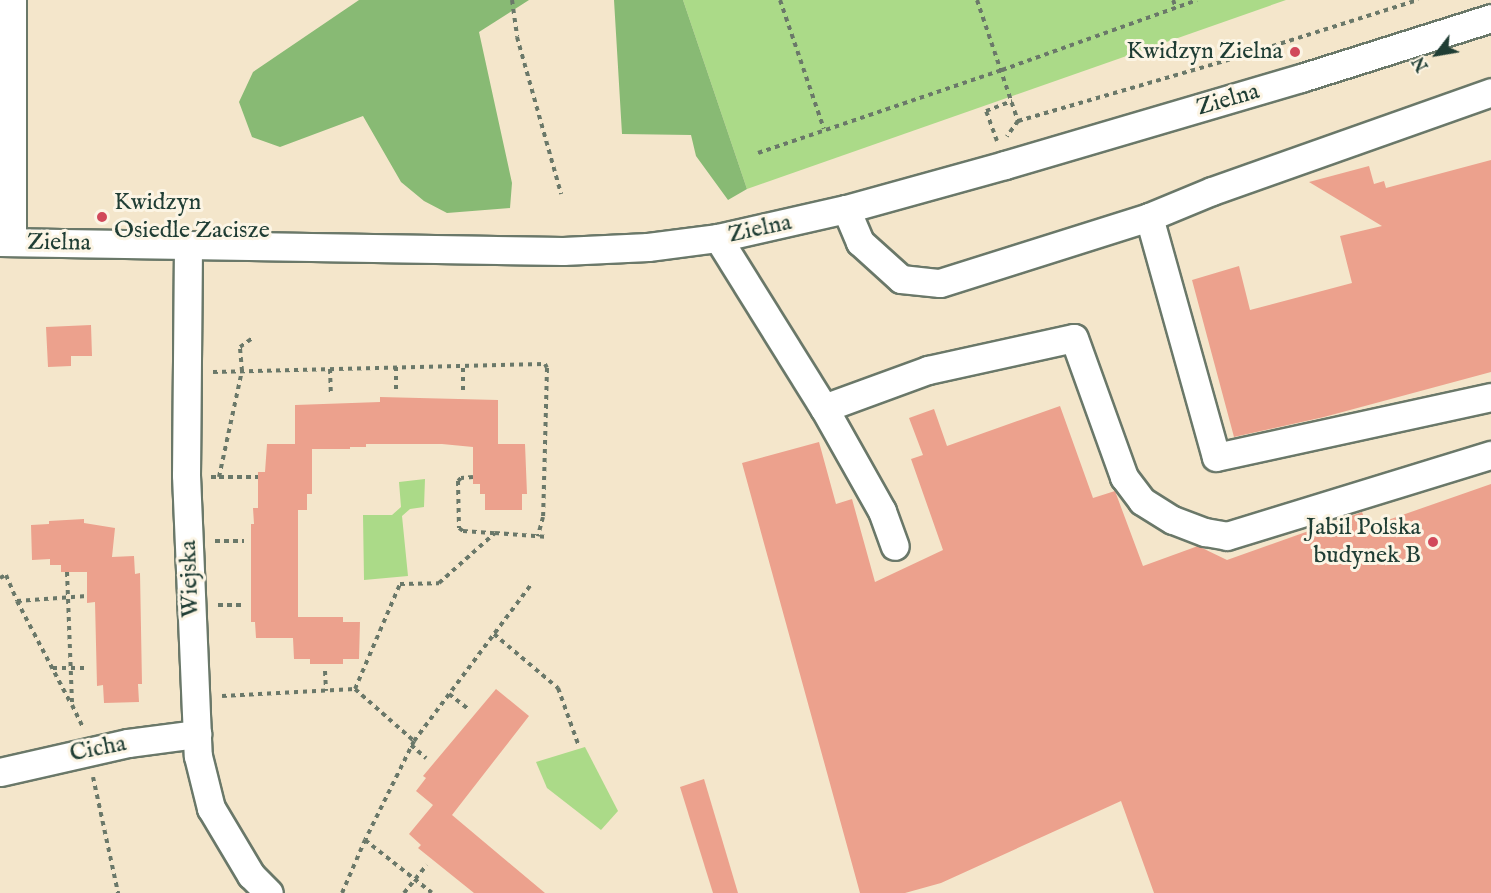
<!DOCTYPE html>
<html>
<head>
<meta charset="utf-8">
<style>
  body { margin:0 }
  #map { position:relative; width:1491px; height:893px; overflow:hidden; background:#f4e6cb; font-family:"IM FELL English",serif }
  div>[style] { position:absolute }
  .green>* { inset:0; background:#abda88 }
  .forest>* { inset:0; background:#88ba74 }
  .building>* { inset:0; background:#eca18d }
  .path>* { height:4px; margin-top:-2px; transform-origin:0; background:repeating-linear-gradient(90deg,#6a7869 0 4.5px,transparent 0 9px) }
  .roads { filter:drop-shadow(2px 0 #6a7869) drop-shadow(-2px 0 #6a7869) drop-shadow(0 2px #6a7869) drop-shadow(0 -2px #6a7869) }
  .minor>* { height:27px; margin:-13.5px; padding:0 13.5px; transform-origin:13.5px; border-radius:13.5px; background:#fff }
  .dots>* { width:16px; height:16px; translate:-50% -50%; box-sizing:border-box; border:3px solid #fcf5e5; border-radius:50% }
  span { translate:-50% -50%; white-space:nowrap; text-align:center; line-height:1.15; -webkit-text-stroke:6px #fcf5e5; paint-order:stroke }
  .poi-label { font-size:24px; color:#1f3d34 }
  .right { translate:-100% -50%; text-align:right }
  .left { translate:0 -50%; text-align:left }
  .street-label { font-size:24px; color:#1f3d34 }
  .north { position:absolute; left:1407px; top:24px; width:60px; height:60px; -webkit-text-stroke:4px #fcf5e5; paint-order:stroke; rotate:239deg; font-size:16px; font-weight:700; line-height:24px; text-align:center; color:#1f3d34 }
  .north::after { content:''; display:block; margin:auto; width:21px; height:27px; background:#1f3d34; clip-path:polygon(50% 0,100% 100%,50% 72%,0 100%) }
</style>
</head>
<body>
<div id="map">
  <div class="green">
    <i style="clip-path:polygon(683px 0,1286px 0,747px 189px)"></i>
    <i style="clip-path:polygon(425px 479px,424px 507px,410px 509px,402px 516px,408px 576px,364px 580px,363px 515px,392px 515px,401px 507px,399px 482px)"></i>
    <i style="clip-path:polygon(585px 747px,618px 811px,601px 830px,547px 788px,536px 762px)"></i>
  </div>
  <div class="forest">
    <i style="clip-path:polygon(359px 0,529px 0,479px 32px,512px 183px,510px 208px,447px 213px,424px 201px,401px 182px,363px 116px,280px 147px,252px 137px,239px 102px,253px 72px)"></i>
    <i style="clip-path:polygon(614px 0,683px 0,747px 189px,728px 200px,696px 156px,691px 135px,622px 134px)"></i>
  </div>
  <div class="building">
    <i style="clip-path:polygon(1491px 160px,1491px 372px,1324px 417px,1234px 437px,1192px 280px,1239px 266px,1250px 310px,1352px 283px,1340px 236px,1382px 226px,1309px 182px,1369px 166px,1374px 184px,1384px 181px,1386px 188px)"></i>
    <i style="clip-path:polygon(91px 325px,92px 356px,71px 356px,71px 366px,48px 367px,46px 327px)"></i>
    <i style="clip-path:polygon(380px 397px,498px 400px,498px 444px,525px 444px,527px 494px,522px 494px,522px 510px,485px 510px,485px 494px,480px 494px,480px 484px,473px 484px,473px 447px,442px 444px,366px 444px,366px 447px,350px 447px,350px 449px,312px 449px,312px 494px,307px 494px,307px 510px,298px 510px,298px 617px,343px 617px,343px 622px,360px 622px,359px 659px,343px 659px,343px 664px,310px 664px,310px 659px,294px 659px,293px 638px,256px 638px,255px 622px,251px 622px,251px 524px,254px 524px,253px 508px,258px 508px,258px 472px,265px 472px,267px 444px,295px 444px,295px 405px,380px 402px)"></i>
    <i style="clip-path:polygon(1060px 406px,1093px 498px,1115px 491px,1143px 566px,1198px 546px,1227px 560px,1362px 512px,1368px 527px,1491px 484px,1491px 893px,1154px 893px,1121px 801px,941px 883px,905px 893px,860px 893px,742px 463px,819px 442px,836px 504px,852px 499px,875px 582px,943px 550px,911px 459px,923px 455px,909px 418px,934px 409px,947px 446px)"></i>
    <i style="clip-path:polygon(84px 519px,84px 523px,115px 528px,112px 557px,134px 556px,135px 574px,140px 573px,142px 684px,138px 684px,139px 702px,104px 703px,103px 685px,97px 686px,95px 602px,87px 603px,87px 572px,61px 572px,61px 565px,50px 565px,50px 559px,32px 560px,31px 525px,49px 524px,49px 521px)"></i>
    <i style="clip-path:polygon(496px 689px,529px 716px,452px 815px,545px 893px,474px 893px,418px 848px,421px 845px,409px 834px,433px 805px,416px 791px,426px 778px,423px 776px)"></i>
    <i style="clip-path:polygon(704px 779px,738px 893px,713px 893px,680px 787px)"></i>
  </div>
  <div class="path">
    <i style="left:512px;top:0;width:37px;rotate:82deg"></i>
    <i style="left:517px;top:37px;width:163px;rotate:74.3deg"></i>
    <i style="left:780px;top:0;width:136px;rotate:71.2deg"></i>
    <i style="left:977px;top:0;width:128px;rotate:71.3deg"></i>
    <i style="left:1018px;top:121px;width:19px;rotate:126deg"></i>
    <i style="left:1173px;top:0;width:9px;rotate:69deg"></i>
    <i style="left:1018px;top:121px;width:229px;rotate:-16.2deg"></i>
    <i style="left:1238px;top:57px;width:189px;rotate:-17.6deg"></i>
    <i style="left:997px;top:141px;width:32px;rotate:-110deg"></i>
    <i style="left:986px;top:111px;width:28px;rotate:-21deg"></i>
    <i style="left:758px;top:153px;width:258px;rotate:-18.8deg"></i>
    <i style="left:1002px;top:70px;width:207px;rotate:-19.7deg"></i>
    <i style="left:396px;top:367px;width:23px;rotate:90deg"></i>
    <i style="left:330px;top:369px;width:24px;rotate:88deg"></i>
    <i style="left:213px;top:372px;width:332px;rotate:-1.4deg"></i>
    <i style="left:545px;top:364px;width:4px;rotate:63deg"></i>
    <i style="left:547px;top:368px;width:149px;rotate:91.5deg"></i>
    <i style="left:543px;top:517px;width:20px;rotate:105deg"></i>
    <i style="left:463px;top:390px;width:26px;rotate:-90deg"></i>
    <i style="left:211px;top:477px;width:8px"></i>
    <i style="left:219px;top:477px;width:108px;rotate:-77.8deg"></i>
    <i style="left:242px;top:371px;width:24px;rotate:-95deg"></i>
    <i style="left:240px;top:347px;width:17px;rotate:-36deg"></i>
    <i style="left:219px;top:477px;width:39px"></i>
    <i style="left:473px;top:477px;width:12px;rotate:175deg"></i>
    <i style="left:461px;top:478px;width:4px;rotate:135deg"></i>
    <i style="left:458px;top:481px;width:47px;rotate:88.8deg"></i>
    <i style="left:459px;top:528px;width:5px;rotate:37deg"></i>
    <i style="left:463px;top:531px;width:32px;rotate:4deg"></i>
    <i style="left:215px;top:541px;width:29px"></i>
    <i style="left:67px;top:572px;width:133px;rotate:87.8deg"></i>
    <i style="left:72px;top:705px;width:25px;rotate:64deg"></i>
    <i style="left:0;top:578px;width:7px;rotate:-27deg"></i>
    <i style="left:6px;top:575px;width:28px;rotate:67deg"></i>
    <i style="left:17px;top:601px;width:70px;rotate:-4.1deg"></i>
    <i style="left:17px;top:601px;width:116px;rotate:62.3deg"></i>
    <i style="left:218px;top:605px;width:26px"></i>
    <i style="left:494px;top:634px;width:84px;rotate:40.2deg"></i>
    <i style="left:558px;top:688px;width:59px;rotate:70.3deg"></i>
    <i style="left:53px;top:668px;width:36px"></i>
    <i style="left:325px;top:671px;width:20px;rotate:87deg"></i>
    <i style="left:355px;top:689px;width:114px;rotate:-66.8deg"></i>
    <i style="left:400px;top:584px;width:39px;rotate:-1deg"></i>
    <i style="left:439px;top:583px;width:75px;rotate:-41.8deg"></i>
    <i style="left:495px;top:533px;width:53px;rotate:4.3deg"></i>
    <i style="left:449px;top:694px;width:23px;rotate:38deg"></i>
    <i style="left:222px;top:696px;width:133px;rotate:-3deg"></i>
    <i style="left:355px;top:689px;width:79px;rotate:41.4deg"></i>
    <i style="left:414px;top:741px;width:110px;rotate:116.3deg"></i>
    <i style="left:365px;top:840px;width:85px;rotate:38.3deg"></i>
    <i style="left:414px;top:741px;width:194px;rotate:-53.2deg"></i>
    <i style="left:411px;top:745px;width:20px;rotate:41deg"></i>
    <i style="left:93px;top:777px;width:119px;rotate:77.8deg"></i>
    <i style="left:342px;top:893px;width:58px;rotate:-66.5deg"></i>
    <i style="left:404px;top:893px;width:36px;rotate:-51deg"></i>
  </div>
  <div class="roads">
    <div class="minor">
      <i style="left:12px;top:0;width:242px;rotate:90deg"></i>
      <i style="left:846px;top:209px;width:36px;rotate:67deg"></i>
      <i style="left:860px;top:242px;width:55px;rotate:42.1deg"></i>
      <i style="left:901px;top:279px;width:39px;rotate:6deg"></i>
      <i style="left:940px;top:283px;width:219px;rotate:-17.5deg"></i>
      <i style="left:1149px;top:217px;width:249px;rotate:74.4deg"></i>
      <i style="left:1216px;top:457px;width:281px;rotate:-12.3deg"></i>
      <i style="left:1149px;top:217px;width:68px;rotate:-22.4deg"></i>
      <i style="left:1212px;top:191px;width:296px;rotate:-19.5deg"></i>
      <i style="left:718px;top:238px;width:200px;rotate:58.1deg"></i>
      <i style="left:824px;top:408px;width:111px;rotate:-20.1deg"></i>
      <i style="left:928px;top:370px;width:149px;rotate:-12.4deg"></i>
      <i style="left:1074px;top:338px;width:148px;rotate:70.2deg"></i>
      <i style="left:1124px;top:477px;width:30px;rotate:53deg"></i>
      <i style="left:1142px;top:501px;width:36px;rotate:32deg"></i>
      <i style="left:1173px;top:520px;width:34px;rotate:21deg"></i>
      <i style="left:1205px;top:532px;width:22px;rotate:10deg"></i>
      <i style="left:1227px;top:536px;width:276px;rotate:-17.1deg"></i>
      <i style="left:0;top:242px;width:563px;rotate:0.92deg"></i>
      <i style="left:563px;top:251px;width:85px;rotate:-2.7deg"></i>
      <i style="left:648px;top:247px;width:71px;rotate:-7.3deg"></i>
      <i style="left:718px;top:238px;width:131px;rotate:-12.8deg"></i>
      <i style="left:846px;top:209px;width:165px;rotate:-15.5deg"></i>
      <i style="left:1005px;top:165px;width:309px;rotate:-16.4deg"></i>
      <i style="left:1301px;top:78px;width:199px;rotate:-17.5deg"></i>
      <i style="left:188px;top:246px;width:229px;rotate:90.5deg"></i>
      <i style="left:186px;top:475px;width:281px;rotate:87.6deg"></i>
      <i style="left:198px;top:756px;width:54px;rotate:76deg"></i>
      <i style="left:211px;top:808px;width:78px;rotate:59.2deg"></i>
      <i style="left:251px;top:875px;width:25px;rotate:45deg"></i>
      <i style="left:824px;top:408px;width:118px;rotate:60.6deg"></i>
      <i style="left:882px;top:511px;width:37px;rotate:70deg"></i>
      <i style="left:0;top:772px;width:131px;rotate:-12.8deg"></i>
      <i style="left:128px;top:743px;width:70px;rotate:-7.4deg"></i>
    </div>
  </div>
  <div class="dots">
    <i style="left:1295px;top:52px;background:#d1495b"></i>
    <i style="left:102px;top:217px;background:#d1495b"></i>
    <i style="left:1433px;top:542px;background:#d1495b"></i>
  </div>
  <div class="poi-label">
    <span class="right" style="left:1283px;top:52px">Kwidzyn Zielna</span>
    <span class="left" style="left:114px;top:217px">Kwidzyn<br>Osiedle Zacisze</span>
    <span class="right" style="left:1421px;top:542px">Jabil Polska<br>budynek B</span>
  </div>
  <div class="street-label">
    <span style="left:1228px;top:100px;rotate:-16deg">Zielna</span>
    <span style="left:760px;top:229px;rotate:-12deg">Zielna</span>
    <span style="left:59px;top:243px;rotate:1deg">Zielna</span>
    <span style="left:190px;top:579px;rotate:-92deg">Wiejska</span>
    <span style="left:98px;top:749px;rotate:-11deg">Cicha</span>
  </div>
  <div class="north">N</div>
</div>
</body>
</html>
